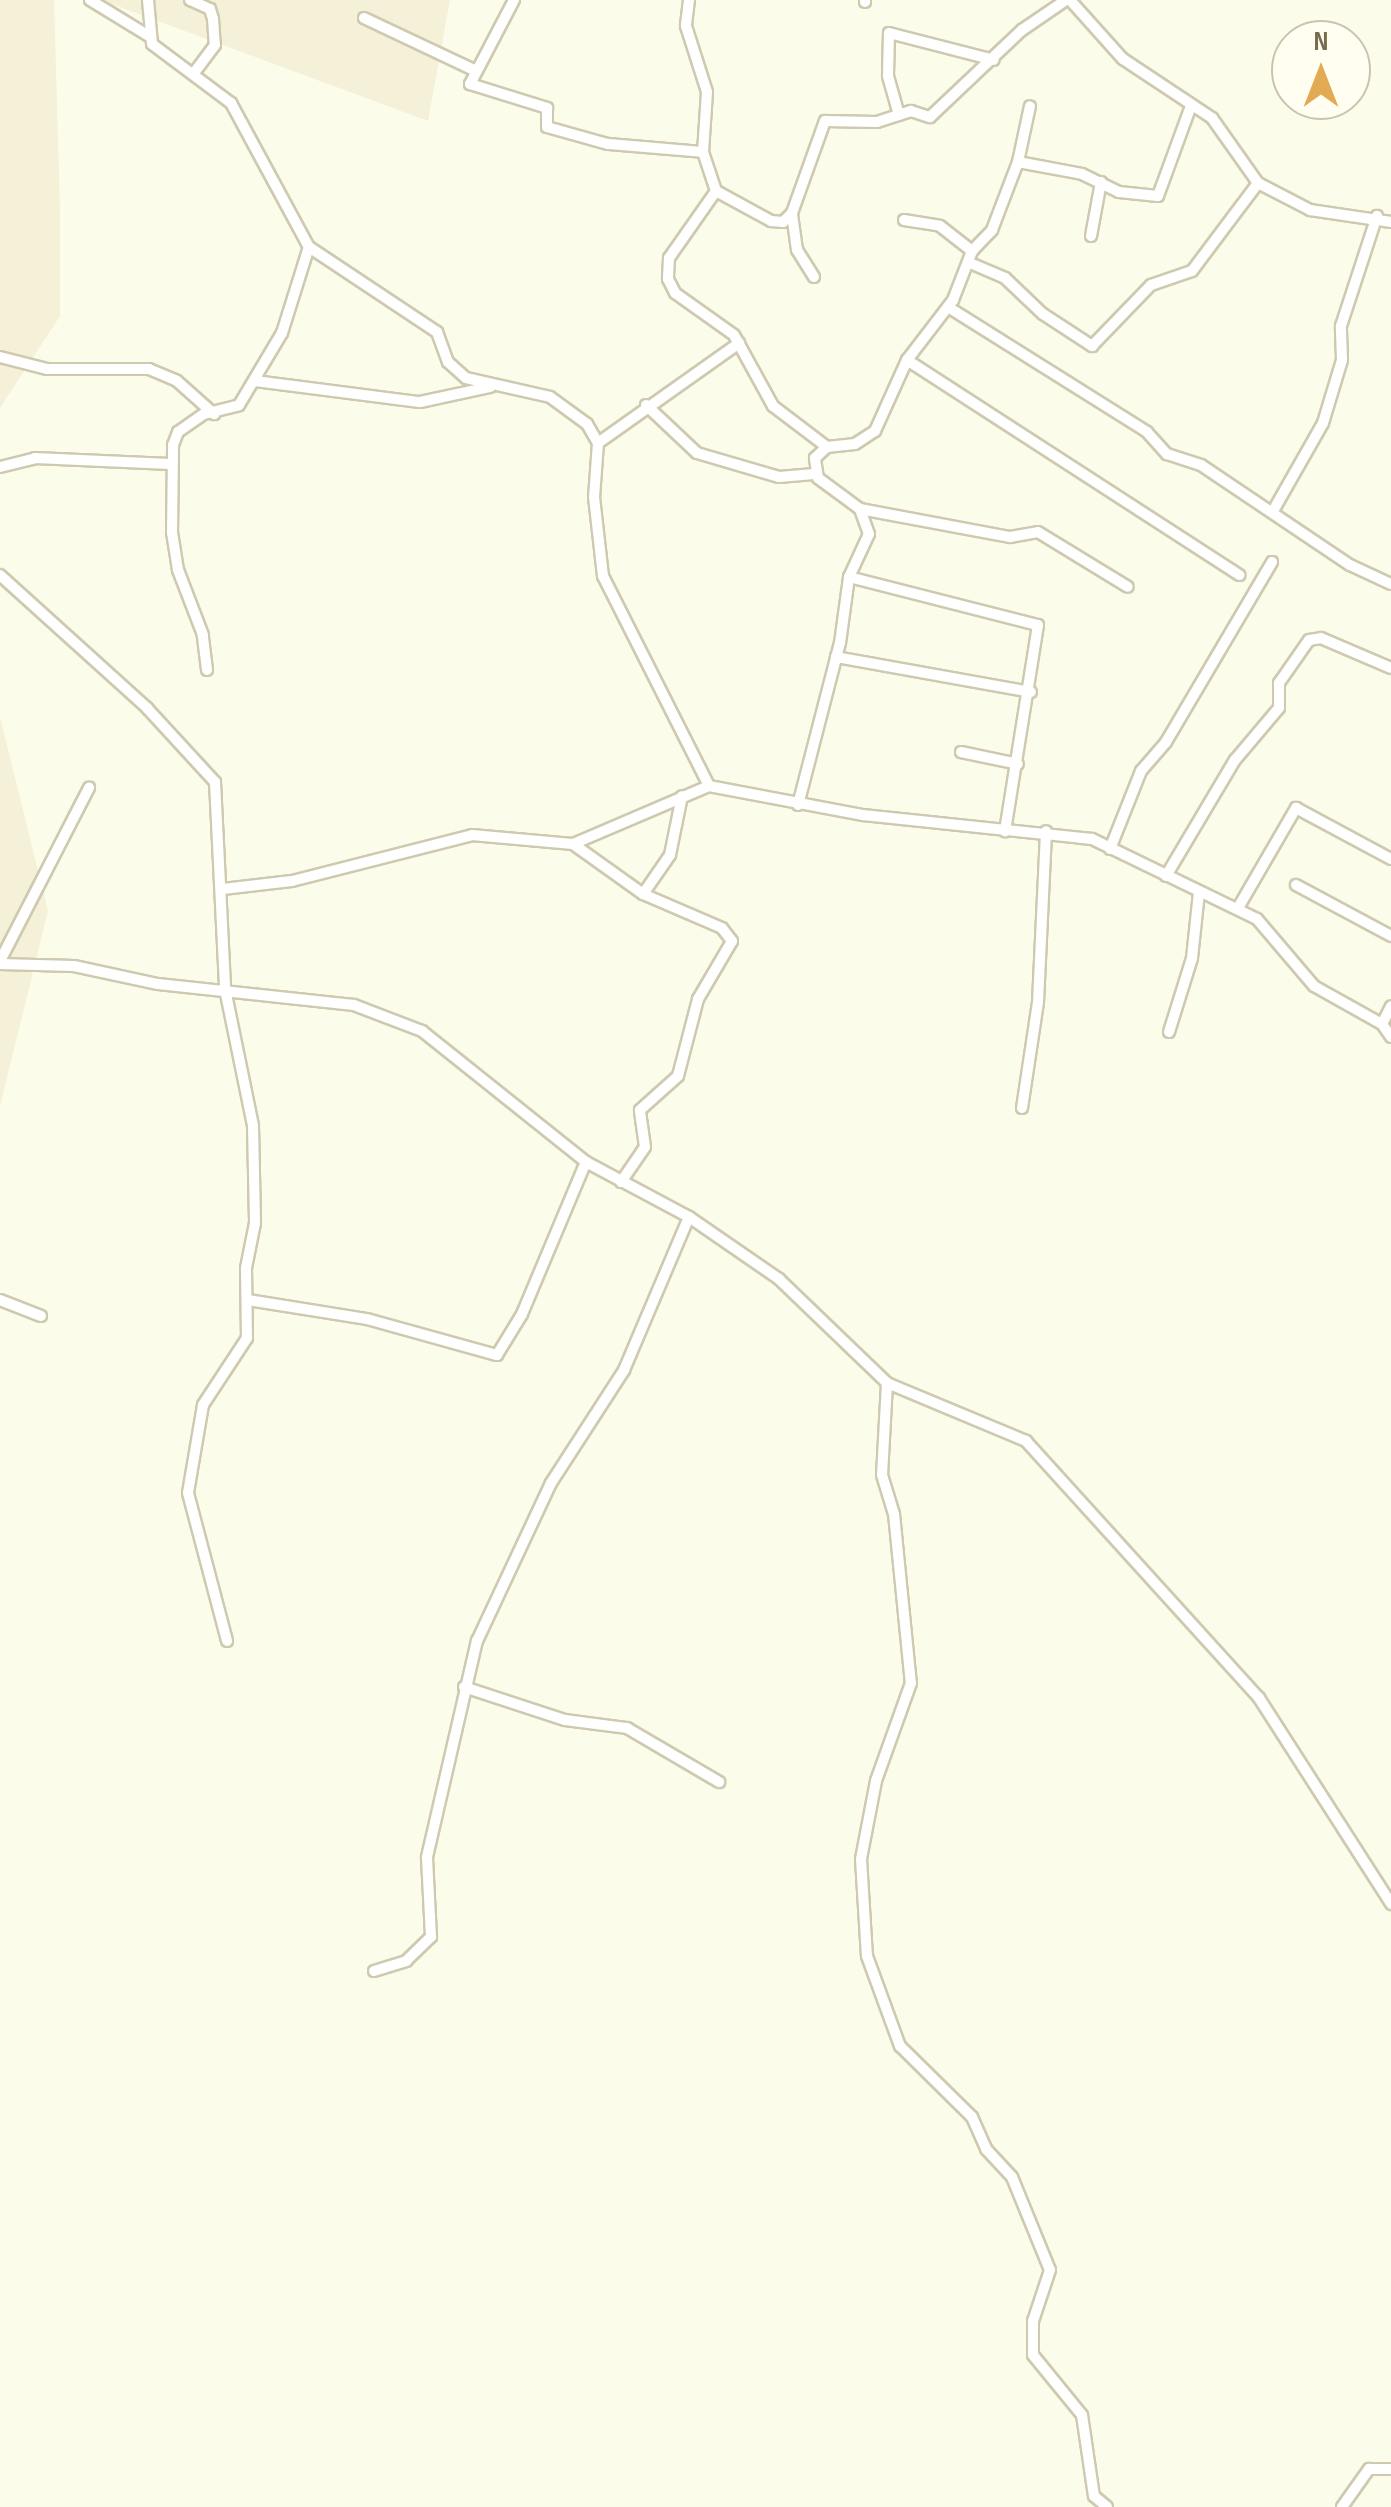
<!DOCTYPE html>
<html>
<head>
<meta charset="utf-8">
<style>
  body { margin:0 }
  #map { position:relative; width:1391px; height:2507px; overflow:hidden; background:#fcfcea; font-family:"Sofia Sans Condensed",sans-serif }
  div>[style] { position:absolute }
  .residential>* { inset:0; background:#f4f1d8 }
  .roads { filter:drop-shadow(2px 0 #cec9af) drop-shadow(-2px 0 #cec9af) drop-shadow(0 2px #cec9af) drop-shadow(0 -2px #cec9af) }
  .minor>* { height:10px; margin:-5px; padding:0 5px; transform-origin:5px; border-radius:5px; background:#fff }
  span { translate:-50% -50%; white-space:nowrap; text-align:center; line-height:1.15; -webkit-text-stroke:10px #fffef0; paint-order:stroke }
  .north { position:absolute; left:1271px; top:20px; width:100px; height:100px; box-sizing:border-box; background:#fffef0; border:2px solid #c9c4af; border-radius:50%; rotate:0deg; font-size:28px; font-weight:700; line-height:40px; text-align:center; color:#776c4d }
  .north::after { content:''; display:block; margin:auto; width:35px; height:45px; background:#e2ab53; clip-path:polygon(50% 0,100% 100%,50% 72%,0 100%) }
</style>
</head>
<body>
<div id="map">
  <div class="residential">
    <i style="clip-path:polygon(0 0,54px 0,60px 209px,60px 316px,0 408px)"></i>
    <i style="clip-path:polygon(101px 0,450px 0,428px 121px)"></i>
    <i style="clip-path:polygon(0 717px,48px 911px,0 1106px)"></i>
  </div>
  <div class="roads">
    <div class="minor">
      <i style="left:90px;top:0;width:69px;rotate:31.4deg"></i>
      <i style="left:148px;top:0;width:44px;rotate:84.8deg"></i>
      <i style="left:152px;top:44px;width:99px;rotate:36.8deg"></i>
      <i style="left:231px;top:103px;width:164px;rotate:61.6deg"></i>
      <i style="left:309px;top:247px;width:154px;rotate:33.6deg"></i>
      <i style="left:437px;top:332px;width:32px;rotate:70deg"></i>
      <i style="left:448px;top:362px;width:24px;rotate:42deg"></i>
      <i style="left:466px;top:378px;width:86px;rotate:12.7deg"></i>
      <i style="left:550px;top:397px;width:46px;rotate:36.1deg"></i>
      <i style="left:587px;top:424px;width:22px;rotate:60deg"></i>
      <i style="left:598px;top:443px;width:54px;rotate:94.2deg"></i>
      <i style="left:594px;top:497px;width:80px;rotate:83.5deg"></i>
      <i style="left:603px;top:576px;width:235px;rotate:63.2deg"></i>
      <i style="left:190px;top:0;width:22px;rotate:24deg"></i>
      <i style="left:210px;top:9px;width:10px;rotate:73deg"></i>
      <i style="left:213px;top:19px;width:26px;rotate:86deg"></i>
      <i style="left:215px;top:45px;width:34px;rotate:127deg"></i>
      <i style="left:514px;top:0;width:95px;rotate:117.6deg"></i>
      <i style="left:470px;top:84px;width:81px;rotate:17.3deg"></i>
      <i style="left:547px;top:108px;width:19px;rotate:90deg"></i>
      <i style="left:547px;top:127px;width:63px;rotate:15.6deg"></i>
      <i style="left:608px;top:144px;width:95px;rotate:4.8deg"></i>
      <i style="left:689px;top:0;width:26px;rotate:97deg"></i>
      <i style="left:686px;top:26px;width:69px;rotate:72.3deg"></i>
      <i style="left:707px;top:92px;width:60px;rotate:93.8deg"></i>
      <i style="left:703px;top:152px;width:41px;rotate:71.6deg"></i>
      <i style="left:716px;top:191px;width:82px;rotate:125deg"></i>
      <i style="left:669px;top:258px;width:21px;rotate:93deg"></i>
      <i style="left:668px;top:279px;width:16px;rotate:63deg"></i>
      <i style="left:675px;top:293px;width:72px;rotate:35.4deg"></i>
      <i style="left:734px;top:335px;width:81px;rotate:61.2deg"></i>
      <i style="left:773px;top:406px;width:68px;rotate:37.2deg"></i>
      <i style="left:827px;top:447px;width:28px;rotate:-6deg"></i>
      <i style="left:855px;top:444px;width:24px;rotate:-33deg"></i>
      <i style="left:875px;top:431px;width:78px;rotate:-65.7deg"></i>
      <i style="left:907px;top:360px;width:76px;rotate:-52.5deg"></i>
      <i style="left:953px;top:300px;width:53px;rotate:-68.8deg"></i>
      <i style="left:972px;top:251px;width:29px;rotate:-46deg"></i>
      <i style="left:992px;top:230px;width:73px;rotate:-69.1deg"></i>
      <i style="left:1018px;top:162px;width:65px;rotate:10.6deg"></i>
      <i style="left:1082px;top:174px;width:41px;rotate:25.9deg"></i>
      <i style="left:1119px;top:192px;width:39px;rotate:6deg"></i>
      <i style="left:1158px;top:196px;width:96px;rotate:-69.9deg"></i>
      <i style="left:1070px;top:0;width:79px;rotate:48.1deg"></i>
      <i style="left:1123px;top:59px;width:107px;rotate:33.5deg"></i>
      <i style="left:1212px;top:118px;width:80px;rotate:54.7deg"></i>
      <i style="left:1258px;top:183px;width:59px;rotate:27.4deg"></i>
      <i style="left:1310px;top:210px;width:82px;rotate:8.4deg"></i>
      <i style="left:865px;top:2px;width:2px;rotate:-90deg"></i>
      <i style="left:364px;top:18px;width:122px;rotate:25.3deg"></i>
      <i style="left:899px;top:115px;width:41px;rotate:-105.8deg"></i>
      <i style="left:888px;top:76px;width:43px;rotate:-88.7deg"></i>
      <i style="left:889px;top:33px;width:108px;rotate:14.4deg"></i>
      <i style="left:1018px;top:162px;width:57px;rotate:-77.9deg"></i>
      <i style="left:716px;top:191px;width:63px;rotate:28.6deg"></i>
      <i style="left:771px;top:221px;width:12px;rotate:5deg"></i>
      <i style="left:783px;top:222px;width:13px;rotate:-45deg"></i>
      <i style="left:904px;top:220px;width:36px;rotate:9deg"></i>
      <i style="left:940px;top:226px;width:41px;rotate:38deg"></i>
      <i style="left:1091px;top:236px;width:55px;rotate:-79.5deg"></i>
      <i style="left:970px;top:263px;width:38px;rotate:23deg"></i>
      <i style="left:1005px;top:278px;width:52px;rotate:43.5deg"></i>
      <i style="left:1043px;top:314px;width:59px;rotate:33.1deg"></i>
      <i style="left:1092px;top:346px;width:85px;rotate:-46deg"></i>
      <i style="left:1151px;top:285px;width:43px;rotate:-18.9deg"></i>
      <i style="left:1192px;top:271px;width:110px;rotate:-53.1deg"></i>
      <i style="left:814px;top:277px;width:32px;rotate:-122deg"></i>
      <i style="left:797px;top:250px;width:37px;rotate:-98deg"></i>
      <i style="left:792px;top:213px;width:98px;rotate:-70.3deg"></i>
      <i style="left:825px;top:121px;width:52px;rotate:1.1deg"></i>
      <i style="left:877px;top:122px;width:36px;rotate:-18deg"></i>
      <i style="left:911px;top:111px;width:20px;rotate:18deg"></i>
      <i style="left:930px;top:117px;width:127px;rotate:-43.4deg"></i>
      <i style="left:1022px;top:30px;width:53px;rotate:-34.3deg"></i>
      <i style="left:948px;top:307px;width:235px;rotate:32.1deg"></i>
      <i style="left:1147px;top:432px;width:30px;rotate:48deg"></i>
      <i style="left:1167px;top:454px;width:36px;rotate:18deg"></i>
      <i style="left:1201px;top:465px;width:179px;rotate:33.9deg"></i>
      <i style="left:1350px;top:565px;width:45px;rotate:24.9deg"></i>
      <i style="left:0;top:357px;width:49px;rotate:14.3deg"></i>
      <i style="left:47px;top:369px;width:102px"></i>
      <i style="left:149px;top:369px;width:30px;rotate:23deg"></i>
      <i style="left:177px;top:381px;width:50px;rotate:41.7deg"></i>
      <i style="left:907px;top:360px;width:396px;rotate:32.9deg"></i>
      <i style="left:255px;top:381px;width:166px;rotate:7.3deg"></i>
      <i style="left:420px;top:402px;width:72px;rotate:-12.1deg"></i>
      <i style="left:646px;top:405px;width:70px;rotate:43.3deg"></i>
      <i style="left:697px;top:453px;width:85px;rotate:16.3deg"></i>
      <i style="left:779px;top:477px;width:38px;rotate:-5deg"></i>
      <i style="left:598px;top:443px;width:173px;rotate:-35.3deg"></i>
      <i style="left:0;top:467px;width:36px;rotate:-14deg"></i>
      <i style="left:35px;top:458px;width:135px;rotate:2.5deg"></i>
      <i style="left:860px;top:509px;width:153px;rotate:10.6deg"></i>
      <i style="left:1010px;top:537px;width:28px;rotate:-10deg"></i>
      <i style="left:1038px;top:532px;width:105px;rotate:31.4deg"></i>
      <i style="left:1273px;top:511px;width:101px;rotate:-60.4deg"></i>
      <i style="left:1323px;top:423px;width:66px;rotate:-73.2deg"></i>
      <i style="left:1342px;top:360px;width:34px;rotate:-92deg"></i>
      <i style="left:1341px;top:326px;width:116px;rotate:-71.9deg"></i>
      <i style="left:0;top:575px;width:198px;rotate:42.1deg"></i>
      <i style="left:147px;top:708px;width:100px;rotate:47.4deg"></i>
      <i style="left:215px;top:782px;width:207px;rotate:87.2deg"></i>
      <i style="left:225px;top:989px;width:140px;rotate:78.4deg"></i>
      <i style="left:253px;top:1126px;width:97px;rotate:88.8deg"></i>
      <i style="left:255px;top:1223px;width:46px;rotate:101.3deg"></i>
      <i style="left:246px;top:1268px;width:70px;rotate:89.2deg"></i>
      <i style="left:247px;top:1338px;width:80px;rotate:123.3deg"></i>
      <i style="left:203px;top:1405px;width:89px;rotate:99.7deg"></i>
      <i style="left:188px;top:1493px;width:153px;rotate:75.2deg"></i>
      <i style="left:849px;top:577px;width:195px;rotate:14.3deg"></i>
      <i style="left:1038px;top:625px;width:209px;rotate:99.1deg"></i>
      <i style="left:836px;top:657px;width:198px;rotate:10.2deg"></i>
      <i style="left:207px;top:670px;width:35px;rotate:-97deg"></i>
      <i style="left:203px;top:635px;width:70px;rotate:-111deg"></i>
      <i style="left:178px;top:570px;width:37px;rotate:-99deg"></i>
      <i style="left:172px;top:533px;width:88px;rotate:-89.3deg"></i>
      <i style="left:173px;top:445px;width:14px;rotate:-69deg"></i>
      <i style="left:178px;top:432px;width:32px;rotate:-35deg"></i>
      <i style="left:204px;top:414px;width:36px;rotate:-14deg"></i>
      <i style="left:239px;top:405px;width:84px;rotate:-59.2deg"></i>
      <i style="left:282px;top:333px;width:90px;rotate:-72.6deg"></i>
      <i style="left:961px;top:752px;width:58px;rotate:11.9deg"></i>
      <i style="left:798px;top:805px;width:167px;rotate:-75.5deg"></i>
      <i style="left:840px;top:643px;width:67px;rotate:-82.2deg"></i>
      <i style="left:849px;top:577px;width:47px;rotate:-65.1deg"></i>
      <i style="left:869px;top:534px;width:27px;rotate:-110deg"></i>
      <i style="left:860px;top:509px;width:52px;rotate:-143.6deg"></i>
      <i style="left:818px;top:478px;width:20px;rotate:-99deg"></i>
      <i style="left:815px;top:458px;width:16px;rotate:-43deg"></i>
      <i style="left:573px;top:844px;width:86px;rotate:35.5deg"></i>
      <i style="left:1110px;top:849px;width:84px;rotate:-68.3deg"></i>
      <i style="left:1141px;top:771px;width:38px;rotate:-49deg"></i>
      <i style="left:1166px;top:742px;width:209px;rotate:-59.5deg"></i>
      <i style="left:1166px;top:876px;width:135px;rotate:-59.3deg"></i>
      <i style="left:1235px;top:760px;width:68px;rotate:-49.8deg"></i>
      <i style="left:1279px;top:708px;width:25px;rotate:-90deg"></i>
      <i style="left:1279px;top:683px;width:52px;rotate:-55.1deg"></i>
      <i style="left:1309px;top:640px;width:12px;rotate:-9deg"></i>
      <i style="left:1321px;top:638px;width:76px;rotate:23.2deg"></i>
      <i style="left:1296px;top:885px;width:108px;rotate:28.2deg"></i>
      <i style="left:223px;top:889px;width:69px;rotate:-6.6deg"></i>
      <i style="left:292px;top:881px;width:186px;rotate:-14.3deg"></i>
      <i style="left:472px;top:835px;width:101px;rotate:5.1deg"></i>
      <i style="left:573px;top:844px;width:148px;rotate:-23.1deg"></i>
      <i style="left:709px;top:786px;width:157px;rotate:10.7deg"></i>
      <i style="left:863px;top:815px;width:230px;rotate:6deg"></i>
      <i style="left:1092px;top:839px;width:183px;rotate:25.9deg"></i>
      <i style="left:1257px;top:919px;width:88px;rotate:49.6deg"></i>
      <i style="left:1314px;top:986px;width:78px;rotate:29.2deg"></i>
      <i style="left:1382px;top:1024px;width:16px;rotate:55deg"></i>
      <i style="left:1238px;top:908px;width:116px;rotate:-59.9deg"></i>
      <i style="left:1296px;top:808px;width:108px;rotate:28.2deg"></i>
      <i style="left:0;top:961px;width:195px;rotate:-62.8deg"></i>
      <i style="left:0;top:964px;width:74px;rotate:1.5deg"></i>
      <i style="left:74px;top:966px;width:86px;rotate:12.1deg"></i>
      <i style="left:158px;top:984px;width:197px;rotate:6.1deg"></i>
      <i style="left:354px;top:1005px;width:73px;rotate:20.9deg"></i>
      <i style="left:422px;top:1031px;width:210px;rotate:38.6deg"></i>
      <i style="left:586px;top:1162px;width:117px;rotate:28.1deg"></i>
      <i style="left:689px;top:1217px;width:109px;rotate:34.6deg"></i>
      <i style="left:779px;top:1279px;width:150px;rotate:43.9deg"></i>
      <i style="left:887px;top:1383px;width:151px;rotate:22.6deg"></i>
      <i style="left:1026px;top:1441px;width:347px;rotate:47.8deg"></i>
      <i style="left:1259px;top:1698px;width:245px;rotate:57.3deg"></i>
      <i style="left:1382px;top:1024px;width:20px;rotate:-63deg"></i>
      <i style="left:1169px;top:1032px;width:77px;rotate:-72.7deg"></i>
      <i style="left:1192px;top:958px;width:65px;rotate:-83.9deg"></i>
      <i style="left:1022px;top:1108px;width:107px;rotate:-81.4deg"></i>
      <i style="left:1038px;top:1002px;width:171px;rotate:-87.3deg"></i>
      <i style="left:621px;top:1182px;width:42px;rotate:-55.6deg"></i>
      <i style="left:645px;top:1147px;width:37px;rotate:-98deg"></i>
      <i style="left:640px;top:1110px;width:51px;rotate:-41.8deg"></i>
      <i style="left:678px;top:1076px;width:80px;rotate:-75.4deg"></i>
      <i style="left:698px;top:999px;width:67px;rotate:-59.6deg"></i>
      <i style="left:732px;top:941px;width:16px;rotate:-128deg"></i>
      <i style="left:722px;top:928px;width:86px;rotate:-156.7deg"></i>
      <i style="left:643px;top:894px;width:47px;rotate:-55.3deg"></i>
      <i style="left:670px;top:855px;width:60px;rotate:-78.5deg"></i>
      <i style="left:0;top:1300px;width:44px;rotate:21.3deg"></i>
      <i style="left:248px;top:1300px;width:121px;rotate:9.1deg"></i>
      <i style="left:367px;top:1319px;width:135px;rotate:15.5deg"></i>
      <i style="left:497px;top:1355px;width:48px;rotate:-58.6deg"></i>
      <i style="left:522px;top:1314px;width:165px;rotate:-67.2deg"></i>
      <i style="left:887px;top:1383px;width:92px;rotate:93.1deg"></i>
      <i style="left:882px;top:1475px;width:41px;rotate:72.9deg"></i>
      <i style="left:894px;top:1514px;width:170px;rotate:84.3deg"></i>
      <i style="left:911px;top:1683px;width:104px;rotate:109.7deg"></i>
      <i style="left:876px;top:1781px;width:79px;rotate:100.9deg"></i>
      <i style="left:861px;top:1859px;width:97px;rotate:86.5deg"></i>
      <i style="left:867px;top:1956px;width:96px;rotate:69.9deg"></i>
      <i style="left:900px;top:2046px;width:101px;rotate:44.6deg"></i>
      <i style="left:972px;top:2117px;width:35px;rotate:66deg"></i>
      <i style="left:986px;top:2149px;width:38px;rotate:47deg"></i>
      <i style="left:1012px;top:2177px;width:100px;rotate:67.8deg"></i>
      <i style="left:1050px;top:2270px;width:54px;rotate:108.4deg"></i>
      <i style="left:1033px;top:2321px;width:34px;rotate:90deg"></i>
      <i style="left:1033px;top:2355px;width:77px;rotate:50.8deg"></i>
      <i style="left:1082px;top:2415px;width:82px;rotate:81.6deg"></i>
      <i style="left:1094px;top:2496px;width:17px;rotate:40deg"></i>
      <i style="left:464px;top:1687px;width:106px;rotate:18.1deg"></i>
      <i style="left:565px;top:1720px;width:63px;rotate:7.4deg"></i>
      <i style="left:627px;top:1728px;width:107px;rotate:30.4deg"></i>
      <i style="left:374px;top:1971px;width:34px;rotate:-17deg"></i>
      <i style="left:406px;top:1961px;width:35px;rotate:-44deg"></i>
      <i style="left:431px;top:1937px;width:80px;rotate:-92.9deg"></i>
      <i style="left:427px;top:1857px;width:222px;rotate:-77deg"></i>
      <i style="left:477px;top:1641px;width:174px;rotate:-64.9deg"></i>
      <i style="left:551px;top:1483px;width:135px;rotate:-57.1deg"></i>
      <i style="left:624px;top:1370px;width:166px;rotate:-67deg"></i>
      <i style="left:1342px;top:2507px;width:47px;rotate:-54.6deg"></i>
      <i style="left:1369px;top:2469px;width:22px"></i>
    </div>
  </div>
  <div class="north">N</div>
</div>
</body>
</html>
